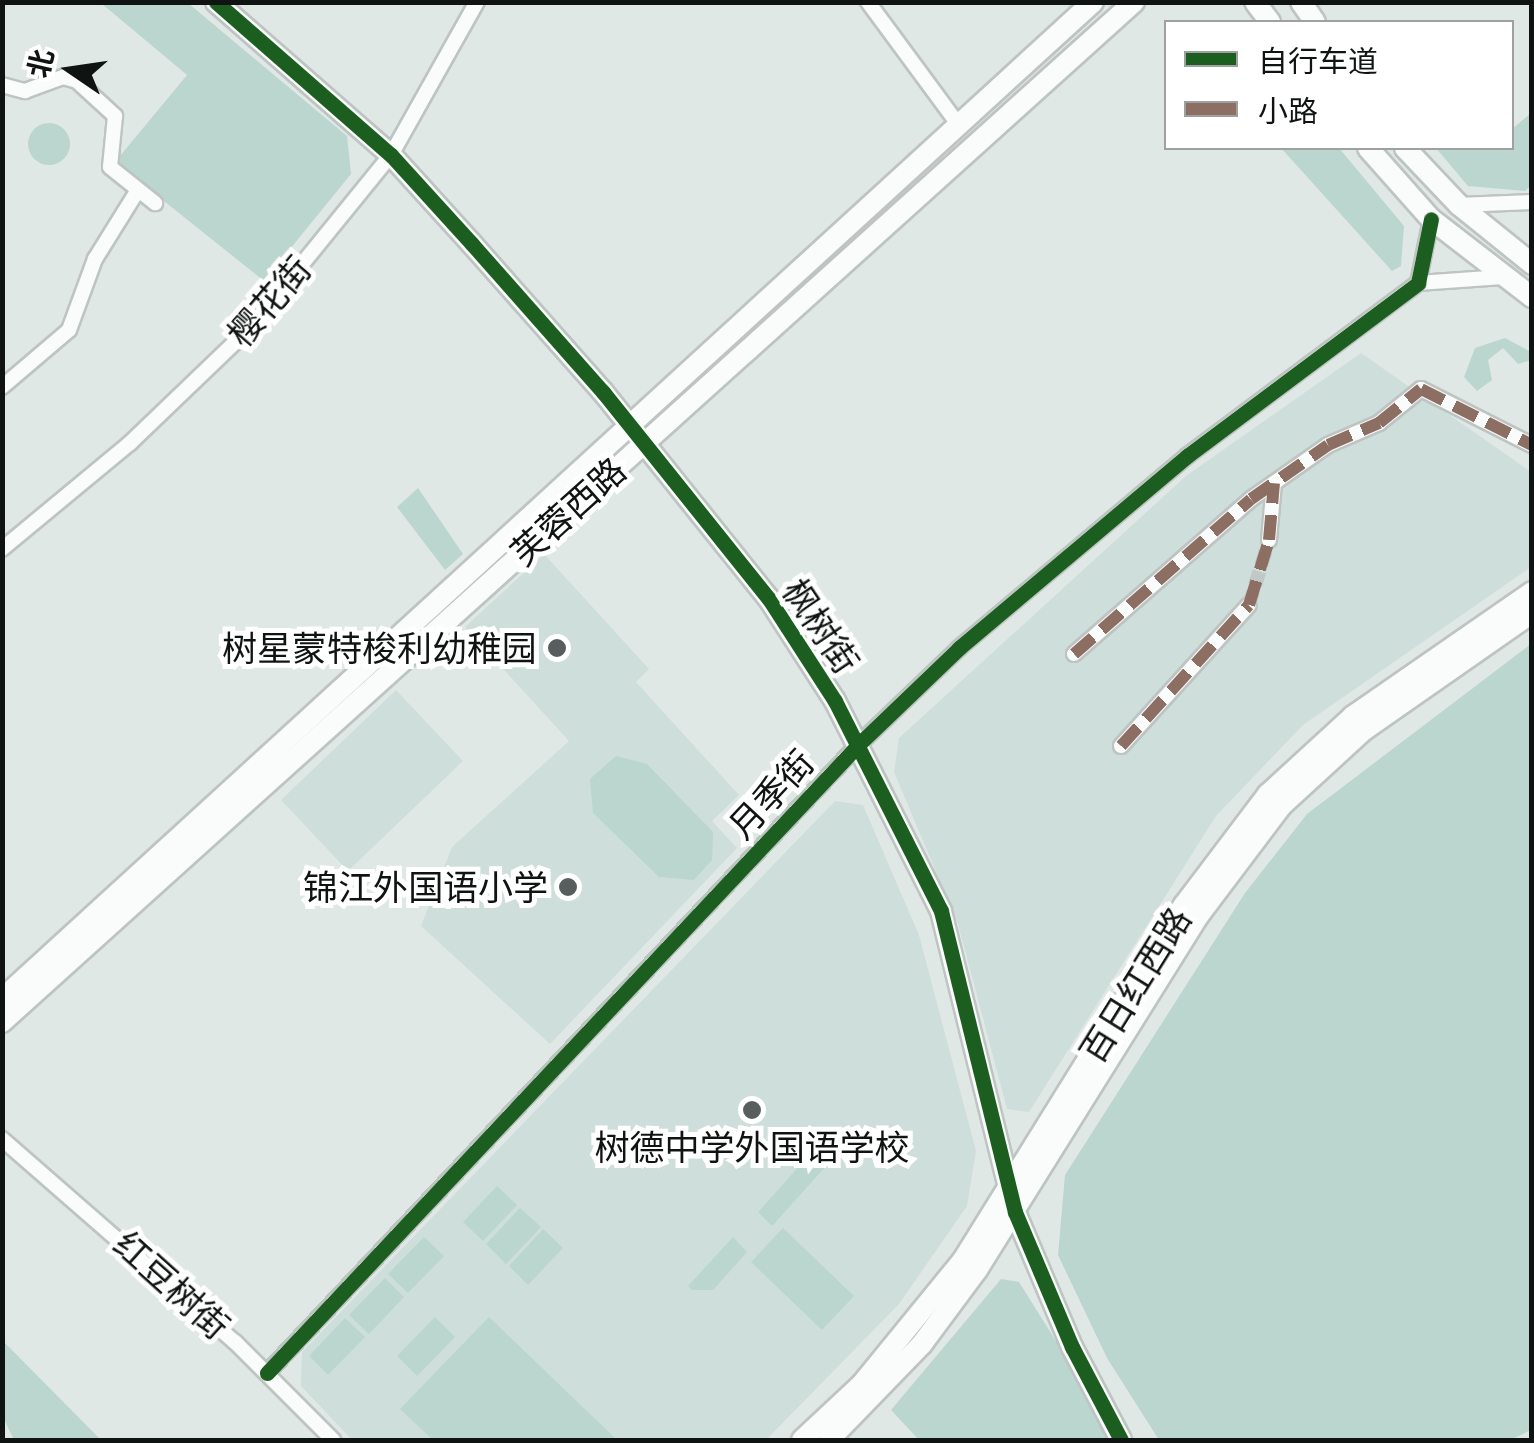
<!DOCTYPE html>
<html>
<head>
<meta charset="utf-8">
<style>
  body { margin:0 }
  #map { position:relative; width:1534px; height:1443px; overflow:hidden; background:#e0e8e6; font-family:Ubuntu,"Noto Sans SC",sans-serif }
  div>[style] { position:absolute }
  .built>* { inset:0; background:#cededa }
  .green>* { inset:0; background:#bad6cf }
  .round { border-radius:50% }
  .street-tunnel>* { height:14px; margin-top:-7px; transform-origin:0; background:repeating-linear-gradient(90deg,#c1c8c6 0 14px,transparent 0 21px) }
  .roads { filter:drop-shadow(2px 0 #bec4c2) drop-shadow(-2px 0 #bec4c2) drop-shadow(0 2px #bec4c2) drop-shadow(0 -2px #bec4c2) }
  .street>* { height:14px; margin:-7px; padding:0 7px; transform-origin:7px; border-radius:7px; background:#fafcfb }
  .secondary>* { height:20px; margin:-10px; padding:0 10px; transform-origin:10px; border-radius:10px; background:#fafcfb }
  .quiet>* { height:12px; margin-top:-6px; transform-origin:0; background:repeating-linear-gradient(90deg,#8d6e63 0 25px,transparent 0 37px) }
  .cycleway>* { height:15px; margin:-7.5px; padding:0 7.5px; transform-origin:7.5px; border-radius:7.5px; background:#1b5e20 }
  .dots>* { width:28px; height:28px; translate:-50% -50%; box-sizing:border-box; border:5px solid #fff; border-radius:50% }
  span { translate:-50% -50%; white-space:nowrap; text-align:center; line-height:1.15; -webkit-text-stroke:10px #fff; paint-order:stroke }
  .street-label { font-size:35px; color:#0f1413 }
  .poi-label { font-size:35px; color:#0f1413 }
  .right { translate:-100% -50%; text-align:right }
  .frame { position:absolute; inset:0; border:5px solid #0f1413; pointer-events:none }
  .legend { position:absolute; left:1164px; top:20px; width:350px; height:130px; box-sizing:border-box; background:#fff; border:2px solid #9fa1a1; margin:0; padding:12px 18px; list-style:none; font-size:30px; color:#0f1413 }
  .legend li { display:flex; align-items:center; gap:20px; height:50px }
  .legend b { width:50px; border:2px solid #9fa1a1 }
  .north { position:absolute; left:20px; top:20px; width:100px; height:100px; -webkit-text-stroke:8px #fff; paint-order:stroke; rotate:283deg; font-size:28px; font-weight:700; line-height:40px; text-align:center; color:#0f1413 }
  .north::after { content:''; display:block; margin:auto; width:35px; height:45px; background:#0f1413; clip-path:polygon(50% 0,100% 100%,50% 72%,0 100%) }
</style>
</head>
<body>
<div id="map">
  <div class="built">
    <i style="clip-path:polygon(1361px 353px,1531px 472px,1531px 567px,1303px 725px,1216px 816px,1029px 1112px,1007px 1109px,958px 924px,894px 772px,899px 738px,1186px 476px)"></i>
    <i style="clip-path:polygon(544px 554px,649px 669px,636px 682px,739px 795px,712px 821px,737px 848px,550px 1044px,421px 926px,452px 847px,569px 741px,465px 627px)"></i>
    <i style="clip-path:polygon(396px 690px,463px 761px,348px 871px,281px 800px)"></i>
    <i style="clip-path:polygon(835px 801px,863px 805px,919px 935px,976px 1151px,967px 1206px,899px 1304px,766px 1440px,352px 1440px,301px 1386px,302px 1352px)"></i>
  </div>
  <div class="green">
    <i style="clip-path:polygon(101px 3px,188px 3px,347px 136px,351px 174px,264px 281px,115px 162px,187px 75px)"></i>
    <i style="clip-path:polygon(1531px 113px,1531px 185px,1525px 191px,1468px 186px,1436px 148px,1512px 148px,1512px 129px)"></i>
    <i class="round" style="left:28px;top:123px;width:42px;height:42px"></i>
    <i style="clip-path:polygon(1281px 148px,1339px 148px,1404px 226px,1401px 266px,1392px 271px)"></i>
    <i style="clip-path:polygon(1505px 338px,1531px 352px,1531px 360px,1518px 364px,1503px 348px,1488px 360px,1492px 380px,1477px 391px,1464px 377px,1475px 348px)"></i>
    <i style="clip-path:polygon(418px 488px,463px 554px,445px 570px,397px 507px)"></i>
    <i style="clip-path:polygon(1531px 644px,1531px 1430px,1510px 1440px,1159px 1440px,1107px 1358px,1058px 1255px,1065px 1175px,1245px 893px,1307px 814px)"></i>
    <i style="clip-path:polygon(616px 756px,647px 764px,713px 832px,712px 860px,694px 880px,659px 877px,593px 813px,590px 779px)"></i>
    <i style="clip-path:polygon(811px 1134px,827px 1150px,827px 1165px,772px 1226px,758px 1212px,803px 1162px,794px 1152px,802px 1135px)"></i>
    <i style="clip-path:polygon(497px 1186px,517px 1205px,483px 1241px,463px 1222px)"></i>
    <i style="clip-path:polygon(520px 1208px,541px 1227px,506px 1264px,486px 1244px)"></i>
    <i style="clip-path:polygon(783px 1228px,854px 1296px,822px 1330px,751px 1262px)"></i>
    <i style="clip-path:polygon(543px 1229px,563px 1248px,528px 1285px,509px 1266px)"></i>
    <i style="clip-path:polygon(424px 1237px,444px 1256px,408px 1293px,388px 1274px)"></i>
    <i style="clip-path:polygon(733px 1237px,747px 1252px,713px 1290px,692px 1290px,688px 1286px)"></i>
    <i style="clip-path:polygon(385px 1278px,404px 1297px,369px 1334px,349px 1315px)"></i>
    <i style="clip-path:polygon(1001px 1279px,1019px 1282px,1118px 1440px,919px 1440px,891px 1410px)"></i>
    <i style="clip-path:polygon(435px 1317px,455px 1337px,417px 1376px,397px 1356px)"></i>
    <i style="clip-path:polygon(489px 1317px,617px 1440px,433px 1440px,400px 1409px)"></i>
    <i style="clip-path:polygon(345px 1318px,365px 1337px,328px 1375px,309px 1356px)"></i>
    <i style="clip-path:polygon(3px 1341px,101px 1440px,14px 1440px,3px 1417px)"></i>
  </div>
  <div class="street-tunnel">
    <i style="left:1249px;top:605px;width:68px;rotate:-72.9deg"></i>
  </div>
  <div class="roads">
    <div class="street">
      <i style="left:868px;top:2px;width:155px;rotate:53.6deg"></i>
      <i style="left:2px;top:85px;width:24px;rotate:15deg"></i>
      <i style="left:25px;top:91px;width:40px;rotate:-20.2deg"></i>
      <i style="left:63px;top:77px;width:15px;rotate:16deg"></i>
      <i style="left:77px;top:81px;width:52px;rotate:42.6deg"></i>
      <i style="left:115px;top:116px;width:51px;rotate:95.6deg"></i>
      <i style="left:110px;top:167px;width:58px;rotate:38.7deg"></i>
      <i style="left:1459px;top:205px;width:73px;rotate:-2.4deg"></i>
      <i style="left:1418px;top:283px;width:85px;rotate:-4deg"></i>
      <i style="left:2px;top:387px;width:88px;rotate:-40.4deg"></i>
      <i style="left:69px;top:330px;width:76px;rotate:-69.9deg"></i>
      <i style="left:95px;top:259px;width:81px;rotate:-58.1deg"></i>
      <i style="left:1269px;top:540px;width:57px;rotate:-85deg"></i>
      <i style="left:2px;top:549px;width:166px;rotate:-39.6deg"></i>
      <i style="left:130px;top:443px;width:168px;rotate:-43.8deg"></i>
      <i style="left:251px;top:327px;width:222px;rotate:-50.9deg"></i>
      <i style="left:391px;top:155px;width:176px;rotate:-60.7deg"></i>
      <i style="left:1074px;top:654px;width:235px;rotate:-41.2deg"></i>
      <i style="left:1251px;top:499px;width:94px;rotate:-35deg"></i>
      <i style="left:1328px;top:445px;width:56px;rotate:-23.3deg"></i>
      <i style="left:1379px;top:423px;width:54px;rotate:-39deg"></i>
      <i style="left:1421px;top:389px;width:124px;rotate:26.8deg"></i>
      <i style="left:1121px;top:746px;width:190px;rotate:-47.8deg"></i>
      <i style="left:2px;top:1139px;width:309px;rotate:41.1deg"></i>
      <i style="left:235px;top:1342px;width:139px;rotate:45deg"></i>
      <i style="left:267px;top:1373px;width:864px;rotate:-46.74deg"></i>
      <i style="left:859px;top:744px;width:139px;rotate:-43.8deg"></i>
      <i style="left:959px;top:648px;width:298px;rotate:-40.1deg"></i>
      <i style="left:1187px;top:456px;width:289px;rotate:-36.8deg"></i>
      <i style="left:1418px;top:283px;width:65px;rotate:-78.5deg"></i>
    </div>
    <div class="secondary">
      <i style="left:216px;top:2px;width:232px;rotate:41.2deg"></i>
      <i style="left:391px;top:155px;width:120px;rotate:47.7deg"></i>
      <i style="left:472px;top:244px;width:198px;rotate:48.5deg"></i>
      <i style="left:603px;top:392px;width:265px;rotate:51.3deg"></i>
      <i style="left:769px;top:599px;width:121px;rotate:57.1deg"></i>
      <i style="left:835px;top:701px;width:235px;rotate:63.2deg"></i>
      <i style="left:941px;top:911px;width:310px;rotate:76.2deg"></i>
      <i style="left:1015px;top:1212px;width:147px;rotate:67.1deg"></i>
      <i style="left:1072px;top:1347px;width:105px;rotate:62.2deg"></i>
      <i style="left:1255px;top:2px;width:25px;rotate:53deg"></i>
      <i style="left:1301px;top:2px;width:24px;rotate:55deg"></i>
      <i style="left:1368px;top:148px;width:95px;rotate:48.4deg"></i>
      <i style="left:1431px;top:219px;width:128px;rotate:37.7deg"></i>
      <i style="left:1405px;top:148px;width:79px;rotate:46.5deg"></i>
      <i style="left:1459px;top:205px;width:94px;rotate:38.9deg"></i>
      <i style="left:2px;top:999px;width:1478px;rotate:-42.42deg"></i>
      <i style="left:2px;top:1022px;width:1524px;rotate:-42.02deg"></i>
      <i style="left:802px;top:1440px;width:81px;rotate:-43deg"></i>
      <i style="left:861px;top:1385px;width:161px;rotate:-50.8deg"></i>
      <i style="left:963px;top:1260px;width:418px;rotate:-58.1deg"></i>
      <i style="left:1184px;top:905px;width:139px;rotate:-52.9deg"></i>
      <i style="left:1268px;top:794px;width:115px;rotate:-42.5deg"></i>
      <i style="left:1353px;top:716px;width:218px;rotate:-34.7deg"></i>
      <i style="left:829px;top:1440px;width:134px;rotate:-45.9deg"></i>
      <i style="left:922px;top:1344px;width:92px;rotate:-53.4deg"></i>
      <i style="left:977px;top:1270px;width:419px;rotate:-58deg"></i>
      <i style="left:1199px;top:915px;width:136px;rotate:-53deg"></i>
      <i style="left:1281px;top:806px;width:113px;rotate:-42.5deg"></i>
      <i style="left:1364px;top:730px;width:205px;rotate:-34.9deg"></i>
    </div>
  </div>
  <div class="quiet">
    <i style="left:1074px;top:654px;width:235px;rotate:-41.2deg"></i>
    <i style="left:1251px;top:499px;width:94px;rotate:-35deg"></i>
    <i style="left:1328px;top:445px;width:56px;rotate:-23.3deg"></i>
    <i style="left:1379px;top:423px;width:54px;rotate:-39deg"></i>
    <i style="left:1421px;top:389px;width:124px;rotate:26.8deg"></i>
    <i style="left:1121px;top:746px;width:190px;rotate:-47.8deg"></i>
    <i style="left:1249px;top:605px;width:68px;rotate:-72.9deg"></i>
    <i style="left:1269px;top:540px;width:57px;rotate:-85deg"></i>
  </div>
  <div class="cycleway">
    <i style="left:216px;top:2px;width:232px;rotate:41.2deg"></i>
    <i style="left:391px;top:155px;width:120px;rotate:47.7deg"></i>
    <i style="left:472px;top:244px;width:198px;rotate:48.5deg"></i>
    <i style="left:603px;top:392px;width:265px;rotate:51.3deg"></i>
    <i style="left:769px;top:599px;width:121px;rotate:57.1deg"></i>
    <i style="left:835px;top:701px;width:235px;rotate:63.2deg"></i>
    <i style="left:941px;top:911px;width:310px;rotate:76.2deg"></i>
    <i style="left:1015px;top:1212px;width:147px;rotate:67.1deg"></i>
    <i style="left:1072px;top:1347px;width:105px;rotate:62.2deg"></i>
    <i style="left:267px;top:1373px;width:864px;rotate:-46.74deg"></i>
    <i style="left:859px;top:744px;width:139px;rotate:-43.8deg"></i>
    <i style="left:959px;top:648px;width:298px;rotate:-40.1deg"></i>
    <i style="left:1187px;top:456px;width:289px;rotate:-36.8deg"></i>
    <i style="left:1418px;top:283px;width:65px;rotate:-78.5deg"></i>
  </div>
  <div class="dots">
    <i style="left:557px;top:648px;background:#585e5d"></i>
    <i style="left:568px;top:887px;background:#585e5d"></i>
    <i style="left:752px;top:1110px;background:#585e5d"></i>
  </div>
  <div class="street-label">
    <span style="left:269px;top:301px;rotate:-49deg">樱花街</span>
    <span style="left:568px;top:511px;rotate:-42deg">芙蓉西路</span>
    <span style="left:821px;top:626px;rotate:56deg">枫树街</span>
    <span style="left:771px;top:794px;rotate:-47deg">月季街</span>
    <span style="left:1135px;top:985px;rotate:-58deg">百日红西路</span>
    <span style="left:172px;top:1285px;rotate:42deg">红豆树街</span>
  </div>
  <div class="poi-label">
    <span class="right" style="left:537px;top:648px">树星蒙特梭利幼稚园</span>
    <span class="right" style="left:548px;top:887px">锦江外国语小学</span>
    <span style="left:752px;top:1147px">树德中学外国语学校</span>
  </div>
  <div class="frame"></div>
  <ul class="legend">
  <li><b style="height:12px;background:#1b5e20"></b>自行车道</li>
  <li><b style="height:12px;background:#8d6e63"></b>小路</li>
  </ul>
  <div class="north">北</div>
</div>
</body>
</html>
